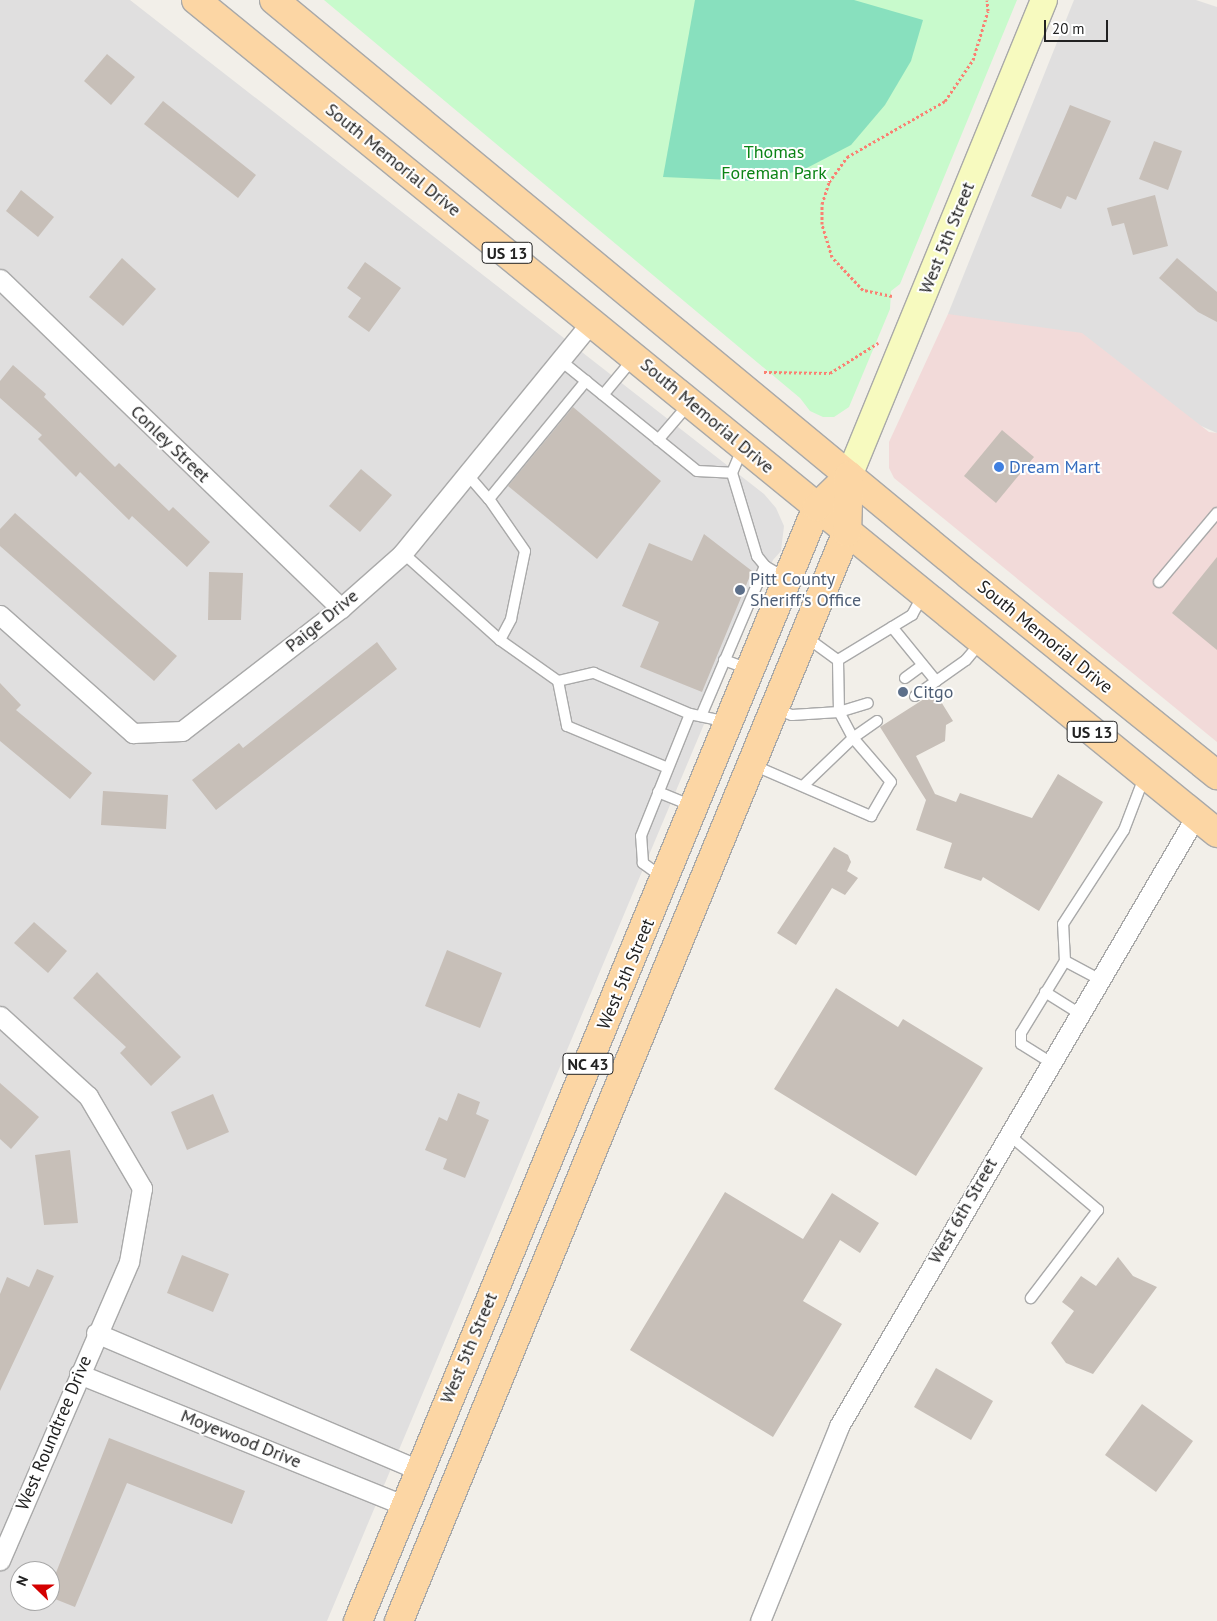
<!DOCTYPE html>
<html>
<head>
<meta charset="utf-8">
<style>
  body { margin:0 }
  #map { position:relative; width:1217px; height:1621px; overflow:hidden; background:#f2efe9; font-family:"PT Sans",sans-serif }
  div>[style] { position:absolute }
  .residential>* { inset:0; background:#e0dfdf }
  .commercial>* { inset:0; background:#f2dad9 }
  .park>* { inset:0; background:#c8facc }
  .pitch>* { inset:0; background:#88e0be }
  .building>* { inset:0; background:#c7bfb8 }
  .path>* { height:3px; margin-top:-1.5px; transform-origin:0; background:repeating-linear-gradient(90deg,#fa8072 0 2.5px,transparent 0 5px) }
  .roads { filter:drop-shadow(1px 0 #a9a9a9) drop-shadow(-1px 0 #a9a9a9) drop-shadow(0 1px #a9a9a9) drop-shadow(0 -1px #a9a9a9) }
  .lane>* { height:10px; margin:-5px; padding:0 5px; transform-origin:5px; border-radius:5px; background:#fff }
  .street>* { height:19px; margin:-9.5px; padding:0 9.5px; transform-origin:9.5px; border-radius:9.5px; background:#fff }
  .secondary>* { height:26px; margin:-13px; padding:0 13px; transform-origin:13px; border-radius:13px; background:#f7fabf }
  .primary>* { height:28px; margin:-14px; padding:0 14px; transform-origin:14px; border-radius:14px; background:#fcd6a4 }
  .dots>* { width:14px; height:14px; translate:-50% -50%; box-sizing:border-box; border:2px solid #fff; border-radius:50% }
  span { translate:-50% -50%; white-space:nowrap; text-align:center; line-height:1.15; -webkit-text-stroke:4px #fff; paint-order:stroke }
  .shield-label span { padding:1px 4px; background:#fff; border:1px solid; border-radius:4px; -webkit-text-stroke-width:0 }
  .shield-label { font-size:16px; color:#222; font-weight:700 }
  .park-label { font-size:18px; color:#0c8416 }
  .street-label { font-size:18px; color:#222 }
  .shop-label { font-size:18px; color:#366cbe }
  .left { translate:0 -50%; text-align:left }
  .service-label { font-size:18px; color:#4e5e75 }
  .north { position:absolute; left:10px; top:1561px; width:50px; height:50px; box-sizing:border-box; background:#fff; border:1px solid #a7a7a7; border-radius:50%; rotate:292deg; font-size:14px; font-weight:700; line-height:20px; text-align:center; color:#222 }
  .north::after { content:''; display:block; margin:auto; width:18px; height:22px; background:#d40000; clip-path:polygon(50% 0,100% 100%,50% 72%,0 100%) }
  .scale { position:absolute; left:1044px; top:20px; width:64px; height:22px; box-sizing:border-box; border:2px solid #222; border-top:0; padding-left:6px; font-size:15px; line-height:18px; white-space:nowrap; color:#222; -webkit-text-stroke:4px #fff; paint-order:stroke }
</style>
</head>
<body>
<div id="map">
  <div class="residential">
    <i style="clip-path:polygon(evenodd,0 0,130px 0,764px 494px,776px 508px,784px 526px,781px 551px,773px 560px,327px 1621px,0 1621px,0 0,20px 1571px,50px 1571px,50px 1601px,20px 1601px,20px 1571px)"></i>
    <i style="clip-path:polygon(1074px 0,1196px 0,1217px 7px,1217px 433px,948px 314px)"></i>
  </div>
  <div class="commercial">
    <i style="clip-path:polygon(948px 314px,1082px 333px,1209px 432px,1217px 433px,1217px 742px,894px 478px,889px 468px,889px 442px)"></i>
  </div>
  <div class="park">
    <i style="clip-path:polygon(324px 0,1017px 0,900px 284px,891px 291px,890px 309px,849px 407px,834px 417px,823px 417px,810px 411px,800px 398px)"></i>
  </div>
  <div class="pitch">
    <i style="clip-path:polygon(695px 0,854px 0,923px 20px,911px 61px,885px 105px,851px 145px,803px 170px,754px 181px,663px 177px)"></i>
  </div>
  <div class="building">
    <i style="clip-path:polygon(107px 54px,135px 77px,111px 105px,84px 81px)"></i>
    <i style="clip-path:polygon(163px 101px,256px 175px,238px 198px,144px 124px)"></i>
    <i style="clip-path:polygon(1070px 105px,1111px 121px,1076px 200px,1067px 196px,1061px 209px,1031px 196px)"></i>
    <i style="clip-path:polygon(1154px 141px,1182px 151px,1168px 190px,1139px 179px)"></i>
    <i style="clip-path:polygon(21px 190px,54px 217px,38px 237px,6px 211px)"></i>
    <i style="clip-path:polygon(1155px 195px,1168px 246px,1133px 255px,1124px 223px,1112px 226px,1107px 208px)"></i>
    <i style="clip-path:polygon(122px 258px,156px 289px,123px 326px,89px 297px)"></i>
    <i style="clip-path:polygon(1177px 258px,1217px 292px,1217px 322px,1198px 312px,1159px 278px)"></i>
    <i style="clip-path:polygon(365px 262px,401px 288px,369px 332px,348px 317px,361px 298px,347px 288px)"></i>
    <i style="clip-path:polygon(13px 365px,46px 394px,44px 397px,115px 467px,119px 463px,169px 511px,173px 507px,210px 542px,187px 567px,132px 516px,129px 520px,80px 472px,76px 477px,38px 439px,42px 435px,0 398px,0 381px)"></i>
    <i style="clip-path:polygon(573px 407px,661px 481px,597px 559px,508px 486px)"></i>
    <i style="clip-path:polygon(1002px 430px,1034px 457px,996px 503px,964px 476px)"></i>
    <i style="clip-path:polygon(361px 469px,392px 495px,360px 532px,329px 506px)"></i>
    <i style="clip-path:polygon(15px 513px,177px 656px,154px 681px,0 546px,0 529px)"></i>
    <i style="clip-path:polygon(704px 534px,752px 571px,702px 692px,640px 667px,659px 622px,622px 606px,649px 543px,692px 561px)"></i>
    <i style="clip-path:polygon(1217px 557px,1217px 650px,1172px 613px)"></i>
    <i style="clip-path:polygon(209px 572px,243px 573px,241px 620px,208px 620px)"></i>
    <i style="clip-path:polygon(377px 642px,397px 669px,216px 810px,192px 780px,239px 743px,243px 748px)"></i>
    <i style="clip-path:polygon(0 683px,21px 705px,16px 710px,92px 773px,70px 799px,0 741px)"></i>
    <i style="clip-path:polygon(935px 692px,953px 721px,946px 725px,945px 741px,916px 756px,935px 794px,956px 802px,960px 793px,1032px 818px,1058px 774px,1103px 802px,1039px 911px,983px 877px,981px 881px,944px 868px,952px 843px,916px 830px,926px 800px,880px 727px)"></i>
    <i style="clip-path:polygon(103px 791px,168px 795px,166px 829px,101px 825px)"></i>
    <i style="clip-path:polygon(834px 847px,848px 855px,851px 862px,847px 871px,858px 878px,845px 895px,832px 888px,796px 945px,777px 933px)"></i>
    <i style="clip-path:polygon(34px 922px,67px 951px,48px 973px,14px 943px)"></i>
    <i style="clip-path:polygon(447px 950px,502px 973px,480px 1028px,425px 1006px)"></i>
    <i style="clip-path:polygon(97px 972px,181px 1057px,151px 1086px,120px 1053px,126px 1047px,73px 998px)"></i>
    <i style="clip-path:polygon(836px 988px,898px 1027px,903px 1019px,983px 1068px,916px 1176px,774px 1089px)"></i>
    <i style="clip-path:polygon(0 1083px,39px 1117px,11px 1149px,0 1139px)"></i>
    <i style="clip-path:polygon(458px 1093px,480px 1102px,476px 1114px,489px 1120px,465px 1178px,443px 1169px,447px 1159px,425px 1150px,439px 1117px,447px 1121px)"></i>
    <i style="clip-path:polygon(213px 1094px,229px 1132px,187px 1150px,171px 1112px)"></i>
    <i style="clip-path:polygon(70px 1150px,78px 1223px,44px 1225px,35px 1155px)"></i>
    <i style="clip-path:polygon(725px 1192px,803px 1239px,832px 1193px,879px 1223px,860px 1253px,840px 1240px,803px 1301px,842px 1324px,773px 1437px,630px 1350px)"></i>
    <i style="clip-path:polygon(182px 1255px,229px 1274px,213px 1312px,167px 1293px)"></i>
    <i style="clip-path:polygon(1118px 1257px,1133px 1276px,1157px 1287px,1093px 1374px,1066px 1363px,1051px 1343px,1074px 1311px,1062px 1302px,1081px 1276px,1096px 1286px)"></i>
    <i style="clip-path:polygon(37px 1269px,54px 1276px,0 1391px,0 1294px,7px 1277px,29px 1287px)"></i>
    <i style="clip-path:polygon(936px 1368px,993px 1401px,971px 1440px,914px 1407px)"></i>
    <i style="clip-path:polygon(1142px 1404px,1193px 1441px,1156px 1492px,1105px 1455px)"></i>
    <i style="clip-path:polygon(109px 1438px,245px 1491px,232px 1524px,127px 1483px,75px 1607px,50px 1597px,50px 1588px)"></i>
  </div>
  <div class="path">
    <i style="left:892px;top:296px;width:30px;rotate:-168deg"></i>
    <i style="left:863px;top:290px;width:45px;rotate:-133.2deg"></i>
    <i style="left:832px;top:257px;width:34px;rotate:-107deg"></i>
    <i style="left:822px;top:224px;width:20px;rotate:-90deg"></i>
    <i style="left:822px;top:204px;width:23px;rotate:-72deg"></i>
    <i style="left:829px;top:182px;width:31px;rotate:-54deg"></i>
    <i style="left:847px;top:157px;width:113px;rotate:-29.7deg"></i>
    <i style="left:945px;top:101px;width:50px;rotate:-55.7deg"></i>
    <i style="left:973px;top:60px;width:51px;rotate:-73deg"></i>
    <i style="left:988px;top:11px;width:11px;rotate:-95deg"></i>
    <i style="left:764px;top:372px;width:66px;rotate:0.9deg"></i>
    <i style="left:830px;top:373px;width:57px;rotate:-32deg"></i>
  </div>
  <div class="roads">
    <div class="lane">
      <i style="left:560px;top:360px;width:176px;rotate:39deg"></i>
      <i style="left:697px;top:471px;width:35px;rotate:3deg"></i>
      <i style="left:603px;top:395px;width:47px;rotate:-50.2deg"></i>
      <i style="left:658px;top:440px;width:48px;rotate:-49.3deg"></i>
      <i style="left:743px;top:447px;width:28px;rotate:113deg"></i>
      <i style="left:732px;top:473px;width:87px;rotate:73.2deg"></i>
      <i style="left:757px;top:556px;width:13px;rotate:51deg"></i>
      <i style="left:765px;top:566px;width:26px;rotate:31deg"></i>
      <i style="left:467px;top:474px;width:33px;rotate:49deg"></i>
      <i style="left:403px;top:553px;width:130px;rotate:41.9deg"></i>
      <i style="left:500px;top:640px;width:24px;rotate:-62deg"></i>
      <i style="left:511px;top:619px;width:69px;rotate:-78.4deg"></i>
      <i style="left:525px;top:551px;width:63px;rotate:-124.7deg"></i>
      <i style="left:489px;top:499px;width:153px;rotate:-50.6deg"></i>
      <i style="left:1159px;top:582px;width:90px;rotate:-50deg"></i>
      <i style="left:892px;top:627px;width:70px;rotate:50.8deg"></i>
      <i style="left:806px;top:637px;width:39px;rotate:36deg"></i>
      <i style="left:500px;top:640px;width:71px;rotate:35.3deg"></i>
      <i style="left:558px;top:681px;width:37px;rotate:-13deg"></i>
      <i style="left:594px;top:673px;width:104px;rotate:23.1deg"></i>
      <i style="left:724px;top:660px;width:27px;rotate:20deg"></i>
      <i style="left:905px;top:678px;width:22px;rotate:-36deg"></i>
      <i style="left:558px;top:681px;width:46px;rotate:78.7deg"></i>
      <i style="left:567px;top:726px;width:109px;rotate:22.6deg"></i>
      <i style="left:915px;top:696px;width:62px;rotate:-35.2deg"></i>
      <i style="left:966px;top:660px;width:23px;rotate:-50deg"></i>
      <i style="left:776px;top:709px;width:17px;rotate:21deg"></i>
      <i style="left:792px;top:715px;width:47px;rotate:-3.7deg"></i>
      <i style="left:839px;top:712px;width:30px;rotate:-17deg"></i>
      <i style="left:701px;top:716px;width:163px;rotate:-66.9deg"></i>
      <i style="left:877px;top:721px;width:29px;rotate:145deg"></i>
      <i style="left:853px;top:738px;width:30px;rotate:-118deg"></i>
      <i style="left:839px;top:712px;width:52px;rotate:-91.1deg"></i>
      <i style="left:838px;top:660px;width:87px;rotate:-31.3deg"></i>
      <i style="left:912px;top:615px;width:23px;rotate:-61deg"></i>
      <i style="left:753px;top:765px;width:129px;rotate:23.4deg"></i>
      <i style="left:871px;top:816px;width:39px;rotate:-60deg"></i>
      <i style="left:891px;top:782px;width:58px;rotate:-130.8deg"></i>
      <i style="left:853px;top:738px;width:69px;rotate:136.2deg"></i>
      <i style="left:658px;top:792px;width:37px;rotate:22deg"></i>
      <i style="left:662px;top:877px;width:24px;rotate:-144deg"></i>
      <i style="left:643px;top:863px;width:27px;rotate:-94deg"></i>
      <i style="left:641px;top:836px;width:131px;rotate:-68.1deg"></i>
      <i style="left:690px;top:714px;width:38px;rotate:12deg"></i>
      <i style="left:1065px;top:961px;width:37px;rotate:-93deg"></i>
      <i style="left:1063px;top:924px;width:112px;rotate:-57deg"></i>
      <i style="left:1124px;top:830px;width:59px;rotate:-69.1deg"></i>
      <i style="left:1045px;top:992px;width:40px;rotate:32deg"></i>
      <i style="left:1050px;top:1062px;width:34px;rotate:-148deg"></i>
      <i style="left:1021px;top:1044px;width:11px;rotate:-90deg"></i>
      <i style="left:1021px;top:1033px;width:84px;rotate:-58.6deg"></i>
      <i style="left:1065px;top:961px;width:38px;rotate:28deg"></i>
      <i style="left:1008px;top:1134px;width:118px;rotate:40.2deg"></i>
      <i style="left:1098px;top:1210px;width:111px;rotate:127.3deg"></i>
    </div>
    <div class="street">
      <i style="left:0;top:279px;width:474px;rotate:44deg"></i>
      <i style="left:0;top:615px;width:178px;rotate:41.6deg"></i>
      <i style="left:133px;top:733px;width:49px;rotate:-2.3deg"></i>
      <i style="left:182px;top:731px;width:201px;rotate:-37.7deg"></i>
      <i style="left:341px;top:608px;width:81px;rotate:-41.5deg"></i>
      <i style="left:402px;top:554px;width:301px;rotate:-50.8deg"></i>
      <i style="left:0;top:1016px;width:119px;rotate:42.3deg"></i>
      <i style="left:88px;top:1096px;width:107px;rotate:59.6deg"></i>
      <i style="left:142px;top:1188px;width:75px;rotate:100deg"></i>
      <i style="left:129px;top:1262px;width:325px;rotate:113.4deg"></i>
      <i style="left:96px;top:1333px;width:350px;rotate:23deg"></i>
      <i style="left:79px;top:1374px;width:349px;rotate:22deg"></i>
      <i style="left:760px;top:1621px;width:210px;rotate:-67.9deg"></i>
      <i style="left:839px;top:1426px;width:707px;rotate:-59.66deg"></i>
    </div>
    <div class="secondary">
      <i style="left:849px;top:476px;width:514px;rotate:-67.72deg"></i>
    </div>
    <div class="primary">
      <i style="left:196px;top:0;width:1318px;rotate:39.21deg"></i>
      <i style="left:274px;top:0;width:902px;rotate:39.6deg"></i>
      <i style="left:969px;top:575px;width:319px;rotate:38.9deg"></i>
      <i style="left:358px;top:1621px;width:1205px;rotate:-67.61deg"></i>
      <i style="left:817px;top:507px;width:45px;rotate:-44.1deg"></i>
      <i style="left:399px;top:1621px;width:1178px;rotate:-67.64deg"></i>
      <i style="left:847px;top:532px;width:56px;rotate:-88deg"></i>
    </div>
  </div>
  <div class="dots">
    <i style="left:999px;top:467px;background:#3f7fe0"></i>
    <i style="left:740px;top:590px;background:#5c6f8a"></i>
    <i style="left:903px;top:692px;background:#5c6f8a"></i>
  </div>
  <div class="shield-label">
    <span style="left:507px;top:253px">US 13</span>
    <span style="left:1092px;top:732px">US 13</span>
    <span style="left:588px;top:1064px">NC 43</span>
  </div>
  <div class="park-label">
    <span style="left:774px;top:163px">Thomas<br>Foreman Park</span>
  </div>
  <div class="street-label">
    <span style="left:393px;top:160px;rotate:39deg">South Memorial Drive</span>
    <span style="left:947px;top:238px;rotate:-68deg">West 5th Street</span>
    <span style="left:707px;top:416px;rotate:40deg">South Memorial Drive</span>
    <span style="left:170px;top:444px;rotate:44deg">Conley Street</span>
    <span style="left:322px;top:621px;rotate:-39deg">Paige Drive</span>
    <span style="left:1045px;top:637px;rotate:39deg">South Memorial Drive</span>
    <span style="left:626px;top:974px;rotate:-67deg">West 5th Street</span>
    <span style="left:963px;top:1211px;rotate:-60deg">West 6th Street</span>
    <span style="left:469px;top:1348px;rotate:-67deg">West 5th Street</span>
    <span style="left:54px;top:1433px;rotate:-67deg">West Roundtree Drive</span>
    <span style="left:241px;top:1439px;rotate:22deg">Moyewood Drive</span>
  </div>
  <div class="shop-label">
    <span class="left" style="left:1009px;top:467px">Dream Mart</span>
  </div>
  <div class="service-label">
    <span class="left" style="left:750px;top:590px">Pitt County<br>Sheriff's Office</span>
    <span class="left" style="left:913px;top:692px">Citgo</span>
  </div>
  <div class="north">N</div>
  <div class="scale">20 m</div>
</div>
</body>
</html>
